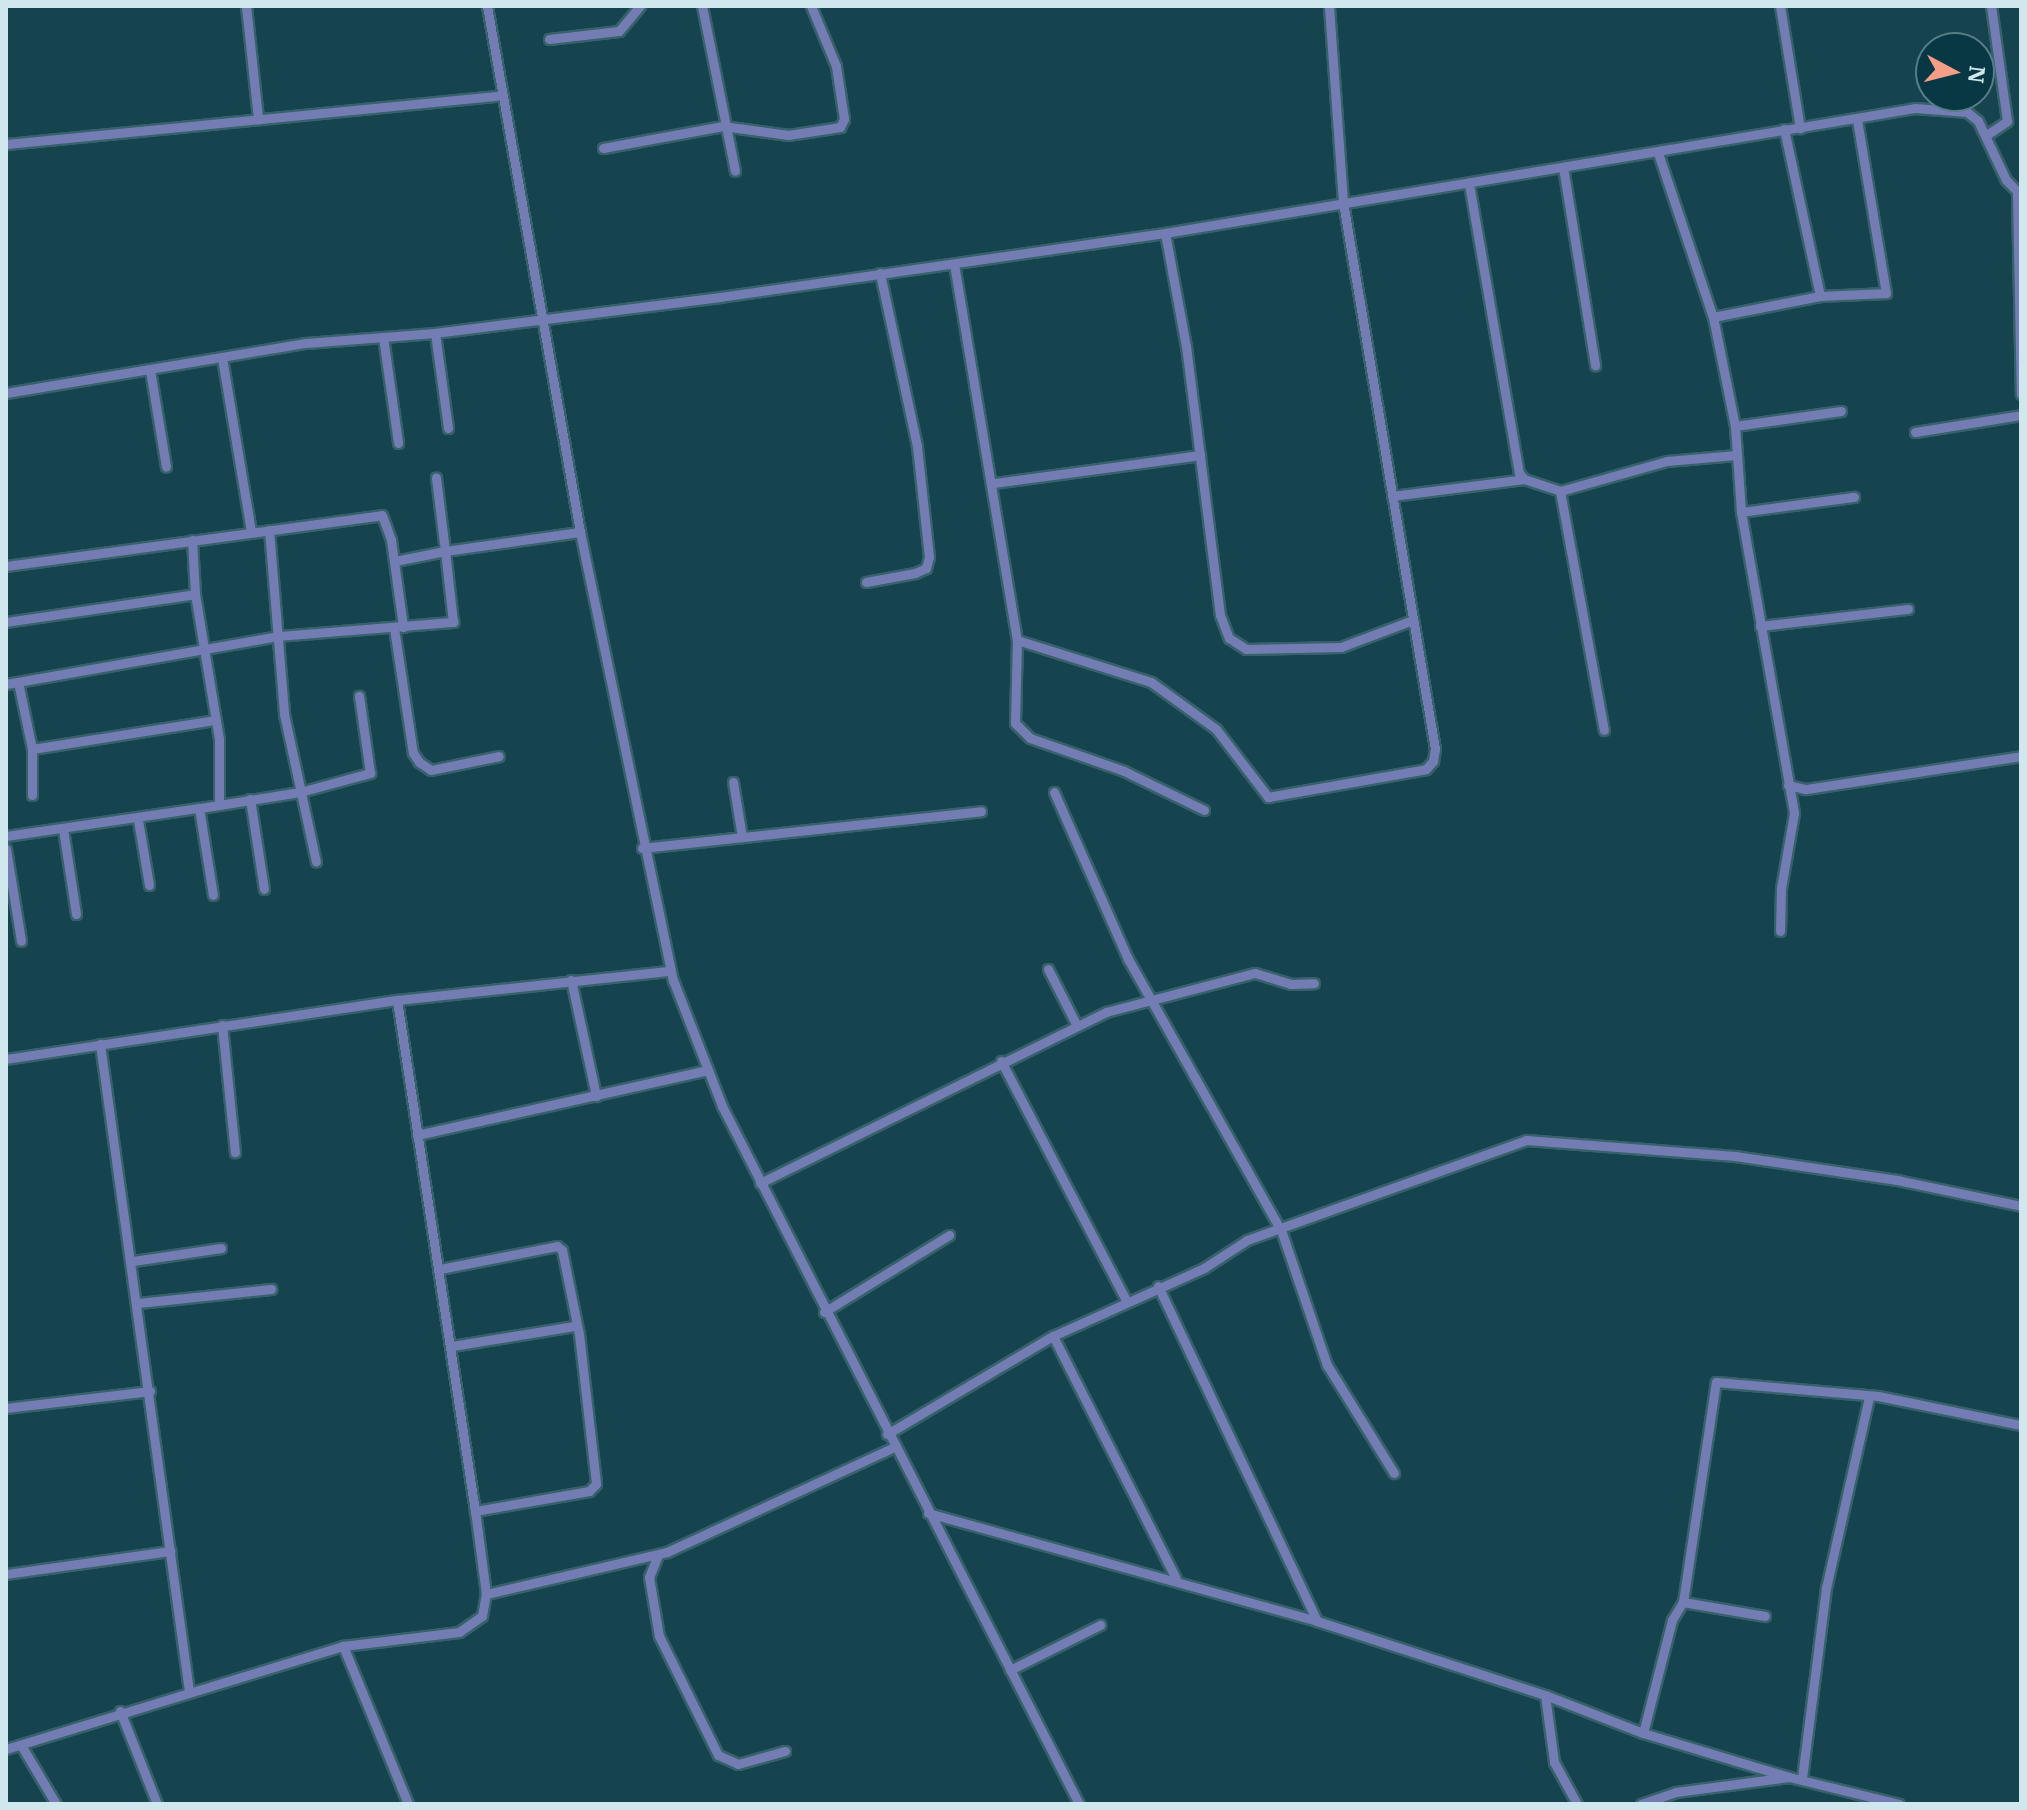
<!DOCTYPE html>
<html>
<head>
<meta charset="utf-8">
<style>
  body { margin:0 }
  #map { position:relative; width:2027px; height:1810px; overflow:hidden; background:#15434e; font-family:"IBM Plex Serif",serif }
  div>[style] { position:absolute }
  .roads { filter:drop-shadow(2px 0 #37616b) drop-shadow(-2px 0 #37616b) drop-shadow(0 2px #37616b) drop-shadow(0 -2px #37616b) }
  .minor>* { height:9px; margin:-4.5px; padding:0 4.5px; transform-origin:4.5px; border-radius:4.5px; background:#737db4 }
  span { translate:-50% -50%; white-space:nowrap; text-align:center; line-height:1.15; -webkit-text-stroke:8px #073843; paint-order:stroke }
  .frame { position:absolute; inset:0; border:8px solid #d0e7ee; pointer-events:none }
  .north { position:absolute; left:1915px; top:32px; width:80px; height:80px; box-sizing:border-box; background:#073843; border:2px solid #577e87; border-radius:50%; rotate:97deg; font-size:22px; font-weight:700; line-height:32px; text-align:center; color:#d0e7ee }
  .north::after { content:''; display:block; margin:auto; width:28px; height:36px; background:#f49e87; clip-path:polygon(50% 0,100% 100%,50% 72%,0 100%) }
</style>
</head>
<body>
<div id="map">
  <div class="roads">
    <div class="minor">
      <i style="left:246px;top:6px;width:114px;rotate:83.9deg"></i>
      <i style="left:487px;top:6px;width:534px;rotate:79.97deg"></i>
      <i style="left:580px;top:532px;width:458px;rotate:78.3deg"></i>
      <i style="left:673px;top:980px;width:135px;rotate:68.7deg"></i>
      <i style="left:722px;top:1106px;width:784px;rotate:62.91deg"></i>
      <i style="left:702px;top:6px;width:168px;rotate:78.7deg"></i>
      <i style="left:1780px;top:6px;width:124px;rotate:80.7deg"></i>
      <i style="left:549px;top:39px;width:70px;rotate:-6.5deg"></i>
      <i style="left:619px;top:31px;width:33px;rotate:-50deg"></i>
      <i style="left:1784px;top:129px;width:171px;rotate:77.8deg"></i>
      <i style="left:1985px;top:136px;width:27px;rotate:-34deg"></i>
      <i style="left:2007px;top:121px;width:116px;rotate:-97.9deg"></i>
      <i style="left:6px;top:144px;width:499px;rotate:-5.6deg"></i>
      <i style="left:603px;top:148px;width:122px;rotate:-10.4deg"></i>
      <i style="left:723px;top:126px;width:66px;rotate:7.9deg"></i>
      <i style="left:788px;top:135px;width:53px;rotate:-8.7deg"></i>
      <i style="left:840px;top:127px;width:9px;rotate:-63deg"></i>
      <i style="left:844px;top:119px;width:54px;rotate:-98.6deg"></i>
      <i style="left:836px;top:66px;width:65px;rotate:-112.6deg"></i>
      <i style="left:1658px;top:153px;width:173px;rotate:71.5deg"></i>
      <i style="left:1713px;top:317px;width:111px;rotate:78.6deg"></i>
      <i style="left:1735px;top:426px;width:86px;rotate:86deg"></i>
      <i style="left:1741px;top:512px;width:306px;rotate:80deg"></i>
      <i style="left:1794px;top:813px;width:76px;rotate:99.8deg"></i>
      <i style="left:1781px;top:888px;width:43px;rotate:91.3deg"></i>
      <i style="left:1563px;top:167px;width:201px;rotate:80.8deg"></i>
      <i style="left:1469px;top:184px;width:293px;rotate:80.2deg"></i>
      <i style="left:1519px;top:473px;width:8px;rotate:50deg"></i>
      <i style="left:1524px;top:479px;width:38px;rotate:18deg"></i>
      <i style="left:1560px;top:491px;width:111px;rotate:-15.7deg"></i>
      <i style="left:1667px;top:461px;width:69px;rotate:-5deg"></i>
      <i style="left:2017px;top:194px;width:200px;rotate:88.9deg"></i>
      <i style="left:1165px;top:233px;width:115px;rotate:79.5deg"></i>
      <i style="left:1186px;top:346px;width:271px;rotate:82.8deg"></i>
      <i style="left:1220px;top:615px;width:25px;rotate:69deg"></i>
      <i style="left:1229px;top:638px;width:20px;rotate:33deg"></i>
      <i style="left:1246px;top:649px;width:95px;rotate:-1.2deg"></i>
      <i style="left:1341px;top:647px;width:77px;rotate:-20.6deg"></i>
      <i style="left:954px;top:264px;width:381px;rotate:80.5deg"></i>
      <i style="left:1017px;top:640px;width:83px;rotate:91.4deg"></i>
      <i style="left:1015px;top:723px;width:21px;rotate:45deg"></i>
      <i style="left:1030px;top:738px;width:100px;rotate:19.3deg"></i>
      <i style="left:1124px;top:771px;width:89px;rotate:26deg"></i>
      <i style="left:1713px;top:317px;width:109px;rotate:-11.1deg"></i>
      <i style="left:1820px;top:296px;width:66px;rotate:-2.6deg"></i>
      <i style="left:1886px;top:293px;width:176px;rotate:-99.5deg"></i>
      <i style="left:435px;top:333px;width:96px;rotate:82.2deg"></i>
      <i style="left:383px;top:337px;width:107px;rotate:81.9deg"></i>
      <i style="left:222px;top:358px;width:175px;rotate:80.5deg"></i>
      <i style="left:150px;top:370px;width:98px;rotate:80.6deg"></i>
      <i style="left:6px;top:393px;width:304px;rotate:-9.5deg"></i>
      <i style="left:306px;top:343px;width:129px;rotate:-4.4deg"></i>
      <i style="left:435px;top:333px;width:287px;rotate:-7.2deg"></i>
      <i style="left:720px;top:297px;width:450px;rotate:-8.2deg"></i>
      <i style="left:1165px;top:233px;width:760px;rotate:-9.46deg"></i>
      <i style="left:1915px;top:108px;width:52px;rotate:4.4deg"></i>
      <i style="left:1967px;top:112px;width:14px;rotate:39deg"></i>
      <i style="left:1978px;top:121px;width:65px;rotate:64.6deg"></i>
      <i style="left:2006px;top:180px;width:21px;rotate:45deg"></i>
      <i style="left:1735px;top:426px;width:107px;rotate:-8.1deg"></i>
      <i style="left:1915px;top:432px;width:107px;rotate:-9.1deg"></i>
      <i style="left:994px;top:483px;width:208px;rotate:-7.7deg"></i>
      <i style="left:1560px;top:491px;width:243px;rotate:79.6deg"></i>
      <i style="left:1392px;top:496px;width:133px;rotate:-7.3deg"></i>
      <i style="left:1741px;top:512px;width:114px;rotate:-7.6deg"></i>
      <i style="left:269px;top:530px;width:185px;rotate:85.3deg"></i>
      <i style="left:284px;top:714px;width:151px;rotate:77.8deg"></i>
      <i style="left:192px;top:540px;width:54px;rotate:86.8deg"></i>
      <i style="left:195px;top:594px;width:147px;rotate:80.6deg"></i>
      <i style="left:219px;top:739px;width:66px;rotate:90deg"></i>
      <i style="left:219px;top:805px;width:20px;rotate:171deg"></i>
      <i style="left:199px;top:808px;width:88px;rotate:80.9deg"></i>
      <i style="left:395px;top:561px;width:51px;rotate:-11.3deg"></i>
      <i style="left:445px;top:551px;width:74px;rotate:-97deg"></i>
      <i style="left:6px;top:566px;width:379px;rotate:-7.7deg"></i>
      <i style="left:382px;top:515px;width:27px;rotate:70deg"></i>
      <i style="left:391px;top:540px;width:88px;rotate:82.1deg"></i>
      <i style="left:866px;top:582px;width:50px;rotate:-10.4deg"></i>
      <i style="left:915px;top:573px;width:12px;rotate:-24deg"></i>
      <i style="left:926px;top:568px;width:11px;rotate:-75deg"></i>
      <i style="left:929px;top:557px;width:112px;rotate:-96.2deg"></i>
      <i style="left:917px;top:446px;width:177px;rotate:-102.1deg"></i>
      <i style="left:6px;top:622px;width:191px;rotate:-8.4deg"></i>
      <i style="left:1760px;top:626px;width:149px;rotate:-6.6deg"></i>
      <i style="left:394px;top:628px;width:126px;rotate:81.4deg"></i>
      <i style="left:413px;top:753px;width:11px;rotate:56deg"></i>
      <i style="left:419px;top:762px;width:14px;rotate:34deg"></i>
      <i style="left:431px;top:770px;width:69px;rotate:-11.6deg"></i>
      <i style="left:1017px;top:640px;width:140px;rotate:17.4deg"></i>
      <i style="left:1151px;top:682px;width:80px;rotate:35.9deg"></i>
      <i style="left:1216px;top:729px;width:86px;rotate:52.6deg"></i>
      <i style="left:1268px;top:797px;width:160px;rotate:-10deg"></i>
      <i style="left:1426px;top:769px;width:11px;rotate:-49deg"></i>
      <i style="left:1433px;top:761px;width:12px;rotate:-81deg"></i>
      <i style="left:1435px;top:749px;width:555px;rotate:-99.55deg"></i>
      <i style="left:1343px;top:202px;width:196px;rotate:-94.1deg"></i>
      <i style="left:18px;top:682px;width:68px;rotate:78.2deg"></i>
      <i style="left:32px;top:749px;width:186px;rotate:-9deg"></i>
      <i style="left:6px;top:684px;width:276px;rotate:-10deg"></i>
      <i style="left:278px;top:636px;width:176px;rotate:-4.6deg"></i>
      <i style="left:453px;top:622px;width:71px;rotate:-96.4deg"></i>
      <i style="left:445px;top:551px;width:136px;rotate:-8deg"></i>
      <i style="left:733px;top:782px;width:56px;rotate:80.7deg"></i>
      <i style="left:1788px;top:785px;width:18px;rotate:13deg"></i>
      <i style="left:1806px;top:789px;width:218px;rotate:-8.7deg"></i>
      <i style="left:1054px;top:792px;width:183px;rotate:66.1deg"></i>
      <i style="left:1128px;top:959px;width:311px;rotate:60.6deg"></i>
      <i style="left:1281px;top:1230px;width:143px;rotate:71.2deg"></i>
      <i style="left:1327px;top:1365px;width:127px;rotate:58.2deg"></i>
      <i style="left:32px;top:795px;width:46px;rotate:-90deg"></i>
      <i style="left:250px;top:799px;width:91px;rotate:81.2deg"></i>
      <i style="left:219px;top:805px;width:82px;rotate:-9.1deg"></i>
      <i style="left:300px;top:792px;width:73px;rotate:-15.2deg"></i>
      <i style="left:370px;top:773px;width:78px;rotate:-98.1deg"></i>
      <i style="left:138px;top:820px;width:66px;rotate:80.4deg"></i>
      <i style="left:63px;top:829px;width:86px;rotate:81.3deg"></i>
      <i style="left:6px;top:836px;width:195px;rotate:-8.3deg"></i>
      <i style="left:642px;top:848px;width:341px;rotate:-6.2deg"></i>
      <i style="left:6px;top:849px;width:93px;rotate:80.7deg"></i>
      <i style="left:1048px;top:969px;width:64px;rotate:63deg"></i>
      <i style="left:571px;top:980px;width:119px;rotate:77.8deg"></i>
      <i style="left:222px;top:1025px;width:128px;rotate:84.2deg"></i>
      <i style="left:100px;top:1044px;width:653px;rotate:82.17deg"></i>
      <i style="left:6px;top:1059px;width:395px;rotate:-8.6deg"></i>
      <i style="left:397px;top:1000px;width:275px;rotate:-6.1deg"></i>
      <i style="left:1001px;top:1061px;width:272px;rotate:62.4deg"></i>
      <i style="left:417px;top:1135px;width:298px;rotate:-12.6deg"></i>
      <i style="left:760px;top:1183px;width:386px;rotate:-26.3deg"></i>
      <i style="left:1106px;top:1012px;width:154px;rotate:-14.7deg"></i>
      <i style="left:1255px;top:973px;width:38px;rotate:17deg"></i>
      <i style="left:1291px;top:984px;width:23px;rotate:-2deg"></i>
      <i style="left:133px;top:1261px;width:89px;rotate:-8.4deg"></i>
      <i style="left:440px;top:1269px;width:119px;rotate:-11.1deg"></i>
      <i style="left:557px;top:1246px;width:6px;rotate:39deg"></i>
      <i style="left:562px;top:1250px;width:86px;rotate:78.6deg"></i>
      <i style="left:579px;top:1334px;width:151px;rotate:83.5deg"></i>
      <i style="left:596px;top:1484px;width:10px;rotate:135deg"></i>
      <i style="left:589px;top:1491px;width:116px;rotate:170deg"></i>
      <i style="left:1158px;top:1286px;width:371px;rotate:64.6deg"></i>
      <i style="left:138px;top:1303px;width:134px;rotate:-6deg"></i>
      <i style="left:824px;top:1312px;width:147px;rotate:-31.6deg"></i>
      <i style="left:1053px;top:1336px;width:271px;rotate:63.1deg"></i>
      <i style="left:452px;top:1346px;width:124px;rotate:-9.3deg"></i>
      <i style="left:6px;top:1408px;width:145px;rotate:-6.7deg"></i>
      <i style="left:887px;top:1434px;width:193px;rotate:-30.6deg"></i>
      <i style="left:1053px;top:1336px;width:166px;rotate:-24.2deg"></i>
      <i style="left:1204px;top:1268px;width:51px;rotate:-33.1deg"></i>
      <i style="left:1247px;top:1240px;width:296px;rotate:-19.7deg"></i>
      <i style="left:1526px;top:1140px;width:210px;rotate:4.4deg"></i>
      <i style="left:1735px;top:1156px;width:164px;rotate:8.4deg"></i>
      <i style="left:1897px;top:1180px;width:127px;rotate:11.8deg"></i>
      <i style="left:928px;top:1513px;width:404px;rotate:15.5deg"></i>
      <i style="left:1317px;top:1621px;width:240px;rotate:18deg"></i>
      <i style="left:1545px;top:1695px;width:105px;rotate:21.2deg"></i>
      <i style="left:1643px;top:1733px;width:152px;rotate:16.8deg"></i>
      <i style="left:658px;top:1555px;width:24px;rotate:112deg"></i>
      <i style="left:649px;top:1577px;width:60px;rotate:80.4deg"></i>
      <i style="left:659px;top:1636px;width:133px;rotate:63.6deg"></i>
      <i style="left:718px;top:1755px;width:22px;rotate:24deg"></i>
      <i style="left:738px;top:1764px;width:49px;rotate:-15.5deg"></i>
      <i style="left:6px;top:1574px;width:166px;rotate:-8deg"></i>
      <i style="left:486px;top:1594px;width:186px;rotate:-13.1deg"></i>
      <i style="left:667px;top:1552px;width:250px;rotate:-24.8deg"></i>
      <i style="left:1683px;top:1602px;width:83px;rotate:9.7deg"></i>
      <i style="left:343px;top:1646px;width:171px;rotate:67.6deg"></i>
      <i style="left:1010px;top:1670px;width:101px;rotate:-26.6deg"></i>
      <i style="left:1545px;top:1695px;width:68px;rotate:82.3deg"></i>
      <i style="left:1554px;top:1762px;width:48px;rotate:61.3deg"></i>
      <i style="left:120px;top:1711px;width:100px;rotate:68.3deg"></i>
      <i style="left:1643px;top:1733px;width:117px;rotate:-75.6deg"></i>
      <i style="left:1672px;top:1620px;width:21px;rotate:-59deg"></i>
      <i style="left:1683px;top:1602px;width:222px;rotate:-81.5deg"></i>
      <i style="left:1716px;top:1382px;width:163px;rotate:4.9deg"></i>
      <i style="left:1878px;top:1396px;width:146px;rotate:11.5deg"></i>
      <i style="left:21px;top:1745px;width:69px;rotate:59.3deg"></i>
      <i style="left:6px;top:1749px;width:352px;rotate:-17deg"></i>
      <i style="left:343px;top:1646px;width:117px;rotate:-6.9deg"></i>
      <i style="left:459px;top:1632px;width:28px;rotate:-35deg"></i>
      <i style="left:482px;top:1616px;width:22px;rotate:-80deg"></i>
      <i style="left:486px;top:1594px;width:84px;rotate:-97.5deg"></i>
      <i style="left:475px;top:1511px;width:517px;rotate:-98.68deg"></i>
      <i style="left:1802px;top:1778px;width:192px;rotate:-82.8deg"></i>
      <i style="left:1826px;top:1588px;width:196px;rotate:-77.3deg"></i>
      <i style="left:1641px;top:1804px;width:37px;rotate:-19deg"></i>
      <i style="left:1676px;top:1792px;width:114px;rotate:-7.6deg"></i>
      <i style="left:1789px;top:1777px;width:113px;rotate:13.8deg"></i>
    </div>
  </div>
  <div class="frame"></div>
  <div class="north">N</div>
</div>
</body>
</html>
